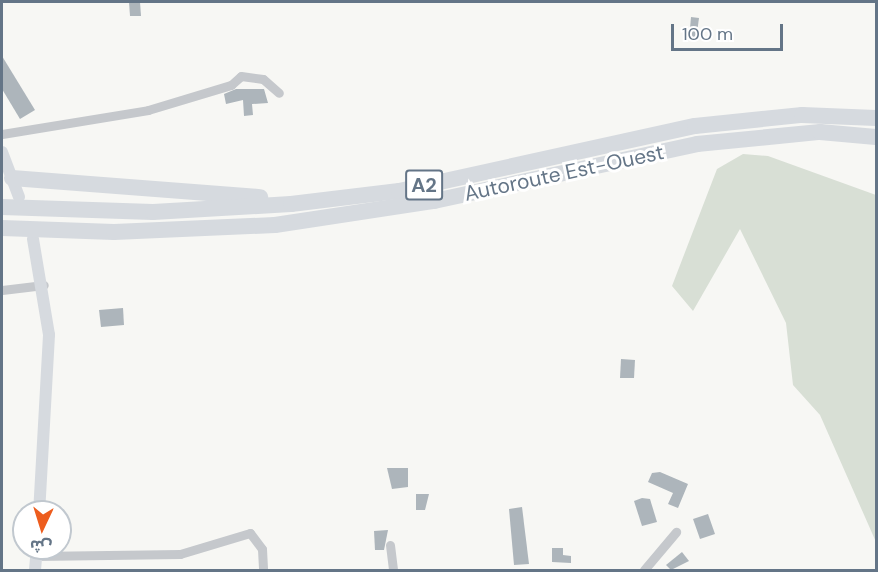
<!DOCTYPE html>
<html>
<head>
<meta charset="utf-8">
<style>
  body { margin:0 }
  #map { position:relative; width:878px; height:572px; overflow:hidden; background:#f7f7f4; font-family:"DM Sans","Noto Sans Arabic",sans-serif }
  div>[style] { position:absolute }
  .green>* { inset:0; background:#d8dfd5 }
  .building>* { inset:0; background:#adb5bb }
  .minor>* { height:9px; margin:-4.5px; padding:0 4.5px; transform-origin:4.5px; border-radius:4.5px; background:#c5c8cc }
  .secondary>* { height:12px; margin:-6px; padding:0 6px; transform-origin:6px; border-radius:6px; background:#d6dadf }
  .motorway>* { height:16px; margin:-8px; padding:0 8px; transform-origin:8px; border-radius:8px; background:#d6dadf }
  span { translate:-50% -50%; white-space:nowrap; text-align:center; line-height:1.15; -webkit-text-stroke:6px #fff; paint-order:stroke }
  .shield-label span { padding:2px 4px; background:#fff; border:2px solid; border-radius:4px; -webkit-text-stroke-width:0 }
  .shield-label { font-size:20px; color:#647587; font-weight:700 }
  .street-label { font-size:21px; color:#647587 }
  .frame { position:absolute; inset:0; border:3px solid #647587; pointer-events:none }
  .north { position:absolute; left:12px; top:500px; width:60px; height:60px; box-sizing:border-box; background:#fff; border:2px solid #c1c8cf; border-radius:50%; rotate:184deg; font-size:16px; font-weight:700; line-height:24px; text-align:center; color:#647587 }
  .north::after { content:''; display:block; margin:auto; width:21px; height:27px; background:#ed5d1e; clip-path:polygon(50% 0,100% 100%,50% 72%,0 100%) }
  .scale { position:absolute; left:671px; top:24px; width:112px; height:27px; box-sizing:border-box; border:3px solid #647587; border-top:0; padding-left:8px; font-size:18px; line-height:21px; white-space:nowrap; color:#647587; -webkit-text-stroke:4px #fff; paint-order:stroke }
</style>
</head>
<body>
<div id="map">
  <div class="green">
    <i style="clip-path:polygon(743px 154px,768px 156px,876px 195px,876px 542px,820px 415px,793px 385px,786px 323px,740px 229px,693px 311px,672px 286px,717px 169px)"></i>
  </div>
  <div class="building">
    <i style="clip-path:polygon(129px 2px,140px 2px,141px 16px,130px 16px)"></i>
    <i style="clip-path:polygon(691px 17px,699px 18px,696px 40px,689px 40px)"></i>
    <i style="clip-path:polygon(2px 56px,35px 110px,20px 119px,2px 89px)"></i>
    <i style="clip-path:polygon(236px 89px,264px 89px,268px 103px,252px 104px,253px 115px,244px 116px,243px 100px,226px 104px,224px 94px)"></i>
    <i style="clip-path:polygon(123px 308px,124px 325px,101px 327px,99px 310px)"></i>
    <i style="clip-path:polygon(621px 359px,635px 360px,634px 378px,620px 378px)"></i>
    <i style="clip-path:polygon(387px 468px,408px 468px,408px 487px,392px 489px)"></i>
    <i style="clip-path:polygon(660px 472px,688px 484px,678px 508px,668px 504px,673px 493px,648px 482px,652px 473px)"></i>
    <i style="clip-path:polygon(416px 494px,429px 494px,425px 510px,416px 510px)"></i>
    <i style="clip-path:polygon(642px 498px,650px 499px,657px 522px,642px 526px,634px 501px)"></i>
    <i style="clip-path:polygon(522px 507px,529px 564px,514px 565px,509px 509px)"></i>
    <i style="clip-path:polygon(708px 514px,715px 534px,700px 539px,693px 519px)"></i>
    <i style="clip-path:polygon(388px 530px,384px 550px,375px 550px,374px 531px)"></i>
    <i style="clip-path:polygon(552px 548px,563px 548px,563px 555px,571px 556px,571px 563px,552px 562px)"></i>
    <i style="clip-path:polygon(682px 552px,689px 561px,671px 570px,666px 565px)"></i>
  </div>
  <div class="minor">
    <i style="left:2px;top:134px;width:148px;rotate:-9.3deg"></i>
    <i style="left:148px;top:110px;width:87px;rotate:-16.8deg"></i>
    <i style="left:231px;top:85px;width:13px;rotate:-42deg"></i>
    <i style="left:241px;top:76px;width:22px;rotate:8deg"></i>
    <i style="left:263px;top:79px;width:21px;rotate:41deg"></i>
    <i style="left:2px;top:290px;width:42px;rotate:-6.8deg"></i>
    <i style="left:390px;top:545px;width:25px;rotate:83deg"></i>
    <i style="left:36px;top:556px;width:144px;rotate:-0.8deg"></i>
    <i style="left:180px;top:554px;width:73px;rotate:-16.7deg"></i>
    <i style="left:250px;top:533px;width:20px;rotate:53deg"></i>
    <i style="left:262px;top:549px;width:21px;rotate:87deg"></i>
    <i style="left:644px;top:570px;width:50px;rotate:-49.9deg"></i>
  </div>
  <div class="secondary">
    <i style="left:2px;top:152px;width:48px;rotate:69.3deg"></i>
    <i style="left:33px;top:239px;width:97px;rotate:80.5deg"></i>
    <i style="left:49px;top:335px;width:177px;rotate:93.2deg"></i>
    <i style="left:35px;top:570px;width:22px;rotate:-85deg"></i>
  </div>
  <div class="motorway">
    <i style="left:12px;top:178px;width:249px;rotate:4.4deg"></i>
    <i style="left:2px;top:207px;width:151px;rotate:1.9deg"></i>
    <i style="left:153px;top:212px;width:138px;rotate:-3.3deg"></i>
    <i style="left:291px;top:204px;width:109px;rotate:-6.9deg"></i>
    <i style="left:399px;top:191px;width:303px;rotate:-12.4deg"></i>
    <i style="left:695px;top:126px;width:108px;rotate:-5.9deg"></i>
    <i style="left:802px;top:115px;width:74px;rotate:2.3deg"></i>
    <i style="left:2px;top:228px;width:112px;rotate:2deg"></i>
    <i style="left:114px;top:232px;width:161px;rotate:-2.5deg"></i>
    <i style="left:275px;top:225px;width:161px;rotate:-8.6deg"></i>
    <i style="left:434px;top:201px;width:269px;rotate:-12.2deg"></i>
    <i style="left:697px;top:144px;width:124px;rotate:-5.6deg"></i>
    <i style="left:820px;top:132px;width:56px;rotate:5.1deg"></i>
  </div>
  <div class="shield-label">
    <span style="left:424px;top:185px">A2</span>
  </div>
  <div class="street-label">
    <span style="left:564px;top:173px;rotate:-12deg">Autoroute Est-Ouest</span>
  </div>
  <div class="frame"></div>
  <div class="north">ش</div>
  <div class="scale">100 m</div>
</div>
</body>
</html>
